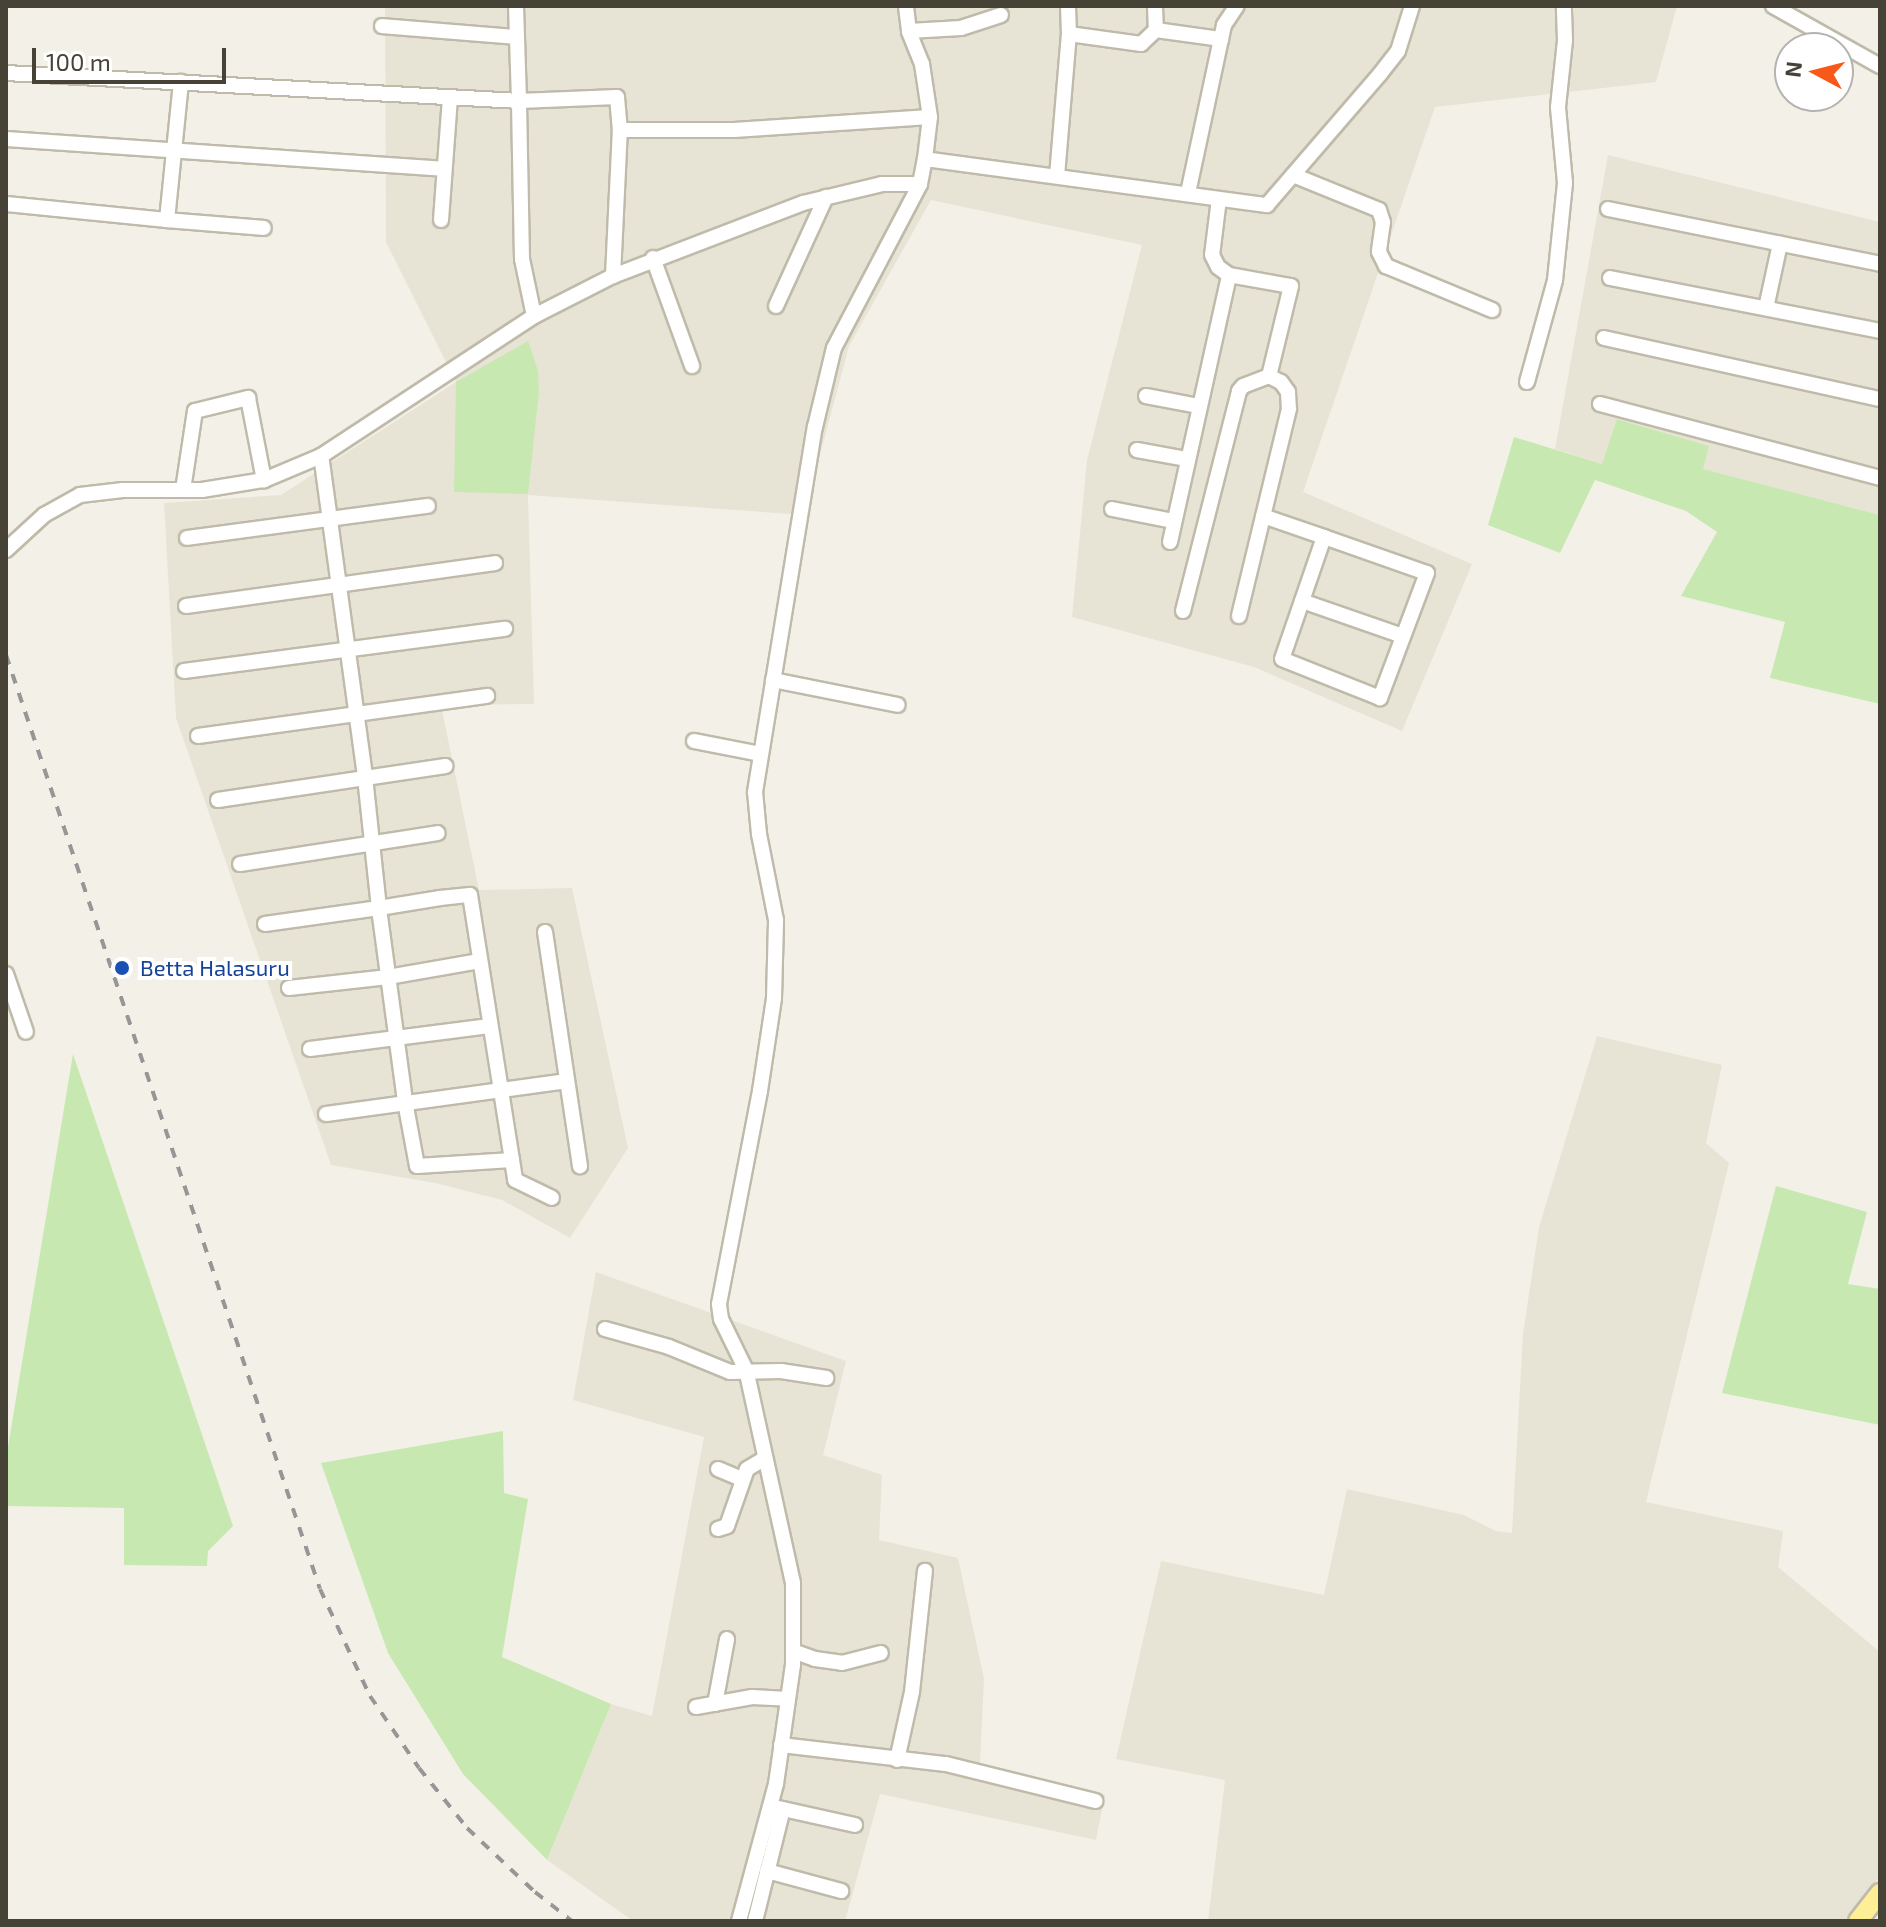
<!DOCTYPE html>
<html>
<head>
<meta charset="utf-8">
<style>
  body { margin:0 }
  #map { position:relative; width:1886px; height:1927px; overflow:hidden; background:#f3f1e7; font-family:"Exo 2",sans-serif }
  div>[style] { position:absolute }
  .residential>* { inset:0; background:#e7e4d5 }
  .green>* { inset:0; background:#c7e8b0 }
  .roads { filter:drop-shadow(2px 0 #bfbaa9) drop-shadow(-2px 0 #bfbaa9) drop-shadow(0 2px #bfbaa9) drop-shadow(0 -2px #bfbaa9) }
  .minor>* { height:14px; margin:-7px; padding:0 7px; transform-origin:7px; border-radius:7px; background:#fff }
  .major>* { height:18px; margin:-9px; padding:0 9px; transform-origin:9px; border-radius:9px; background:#feee96 }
  .rail>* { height:4px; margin-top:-2px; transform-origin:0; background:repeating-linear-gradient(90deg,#969696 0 10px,transparent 0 20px) }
  .dots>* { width:22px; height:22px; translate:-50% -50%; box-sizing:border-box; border:4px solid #fff; border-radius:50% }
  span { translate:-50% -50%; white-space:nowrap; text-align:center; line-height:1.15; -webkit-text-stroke:8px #fff; paint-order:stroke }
  .transit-label { font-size:22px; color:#164399 }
  .left { translate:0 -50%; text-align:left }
  .frame { position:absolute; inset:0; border:8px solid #464236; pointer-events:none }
  .north { position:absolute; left:1774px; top:32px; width:80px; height:80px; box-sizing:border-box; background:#fff; border:2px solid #b5b3af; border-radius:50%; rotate:277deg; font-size:22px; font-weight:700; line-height:32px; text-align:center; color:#464236 }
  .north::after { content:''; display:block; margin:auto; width:28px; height:36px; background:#f95918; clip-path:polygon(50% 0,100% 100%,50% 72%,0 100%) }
  .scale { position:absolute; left:32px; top:48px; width:194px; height:36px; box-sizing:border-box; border:4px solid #464236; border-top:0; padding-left:10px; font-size:24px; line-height:28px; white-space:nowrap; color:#464236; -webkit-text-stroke:6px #fff; paint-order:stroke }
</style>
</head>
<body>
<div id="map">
  <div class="residential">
    <i style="clip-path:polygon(385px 6px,1677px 6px,1656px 82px,1435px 107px,1303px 492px,1472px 564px,1402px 731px,1254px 667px,1072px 617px,1087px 460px,1142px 245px,931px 200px,849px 346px,804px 515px,528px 495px,534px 704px,441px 705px,479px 890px,572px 888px,628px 1148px,570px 1238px,502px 1200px,435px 1183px,331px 1165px,176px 718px,164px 503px,281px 495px,456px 382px,386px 242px)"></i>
    <i style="clip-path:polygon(1608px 155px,1880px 222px,1880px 515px,1702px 469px,1708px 446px,1618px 419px,1602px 464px,1555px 449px)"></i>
    <i style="clip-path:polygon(1597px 1036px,1722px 1065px,1706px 1143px,1729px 1163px,1646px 1502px,1783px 1531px,1778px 1567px,1880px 1652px,1880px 1876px,1844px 1921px,1208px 1921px,1225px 1780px,1116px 1759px,1161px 1561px,1324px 1595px,1347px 1489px,1464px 1515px,1496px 1531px,1512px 1533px,1523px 1334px,1539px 1227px)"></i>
    <i style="clip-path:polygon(596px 1272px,846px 1361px,823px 1455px,882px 1475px,879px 1540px,958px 1558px,984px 1679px,980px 1763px,1105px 1795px,1096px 1840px,880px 1794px,845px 1921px,633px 1921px,547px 1860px,611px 1704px,652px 1716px,704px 1437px,573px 1400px)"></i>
  </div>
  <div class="green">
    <i style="clip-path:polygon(528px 341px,538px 371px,539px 391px,528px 494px,454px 492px,456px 382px)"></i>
    <i style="clip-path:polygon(1617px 419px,1709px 446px,1703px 469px,1880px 515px,1880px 704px,1770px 678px,1785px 622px,1681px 596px,1717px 532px,1686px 511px,1595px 480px,1560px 553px,1488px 525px,1514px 437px,1602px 464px)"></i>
    <i style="clip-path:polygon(73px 1054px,233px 1526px,208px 1551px,207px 1566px,124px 1565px,124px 1508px,6px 1506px,6px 1459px)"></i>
    <i style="clip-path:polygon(1776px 1186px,1867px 1212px,1848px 1284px,1880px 1289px,1880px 1425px,1722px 1393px)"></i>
    <i style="clip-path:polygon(503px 1431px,504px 1493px,528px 1499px,502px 1657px,611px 1704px,547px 1860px,463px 1774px,388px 1653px,321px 1463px)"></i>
  </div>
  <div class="roads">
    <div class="minor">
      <i style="left:1068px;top:6px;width:28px;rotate:88deg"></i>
      <i style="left:1155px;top:6px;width:24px;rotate:88deg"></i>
      <i style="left:1773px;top:6px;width:123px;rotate:29.3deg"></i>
      <i style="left:382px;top:26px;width:135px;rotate:4.7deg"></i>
      <i style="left:909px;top:31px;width:52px;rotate:-3.3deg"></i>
      <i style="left:961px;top:28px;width:42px;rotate:-18deg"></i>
      <i style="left:6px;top:73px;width:514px;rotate:3.12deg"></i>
      <i style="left:519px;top:101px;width:95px;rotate:-91.8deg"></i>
      <i style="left:6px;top:139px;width:438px;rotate:3.9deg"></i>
      <i style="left:925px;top:159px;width:345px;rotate:7.7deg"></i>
      <i style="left:1267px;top:205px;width:173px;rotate:-49.2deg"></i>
      <i style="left:1380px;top:74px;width:29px;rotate:-52deg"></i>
      <i style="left:1398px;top:51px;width:47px;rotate:-72.7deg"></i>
      <i style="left:1293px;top:175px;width:93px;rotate:22.1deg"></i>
      <i style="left:1379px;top:210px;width:13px;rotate:72deg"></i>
      <i style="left:1383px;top:222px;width:30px;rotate:98deg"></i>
      <i style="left:1379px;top:252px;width:16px;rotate:63deg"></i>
      <i style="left:1386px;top:266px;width:115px;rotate:22.5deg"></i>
      <i style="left:1057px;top:176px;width:143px;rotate:-85.2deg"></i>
      <i style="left:1069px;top:34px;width:73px;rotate:7.9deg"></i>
      <i style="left:1141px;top:44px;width:21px;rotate:-43deg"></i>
      <i style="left:1156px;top:30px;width:66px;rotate:7.9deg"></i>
      <i style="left:1188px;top:193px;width:172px;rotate:-77.9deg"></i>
      <i style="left:1224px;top:25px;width:23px;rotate:-56deg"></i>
      <i style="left:1219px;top:199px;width:56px;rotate:97.1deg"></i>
      <i style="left:1212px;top:255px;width:13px;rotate:63deg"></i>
      <i style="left:1218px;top:267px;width:14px;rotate:36deg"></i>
      <i style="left:1229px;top:275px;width:63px;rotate:10.1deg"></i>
      <i style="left:1291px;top:286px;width:93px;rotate:103.7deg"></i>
      <i style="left:6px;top:204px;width:162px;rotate:5.7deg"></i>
      <i style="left:167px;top:220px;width:139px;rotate:-84.2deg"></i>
      <i style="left:1608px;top:209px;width:278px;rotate:11.4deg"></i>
      <i style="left:167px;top:220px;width:97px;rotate:4.7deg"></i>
      <i style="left:441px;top:220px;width:123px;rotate:-85.8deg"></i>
      <i style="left:653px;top:258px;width:115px;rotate:70.1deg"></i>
      <i style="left:613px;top:276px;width:146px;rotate:-87.3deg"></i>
      <i style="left:1610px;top:278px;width:275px;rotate:11.1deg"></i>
      <i style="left:776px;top:306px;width:120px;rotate:-65.4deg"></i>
      <i style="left:1766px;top:308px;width:66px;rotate:-77.7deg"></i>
      <i style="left:534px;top:316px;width:58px;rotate:-101.9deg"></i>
      <i style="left:522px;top:259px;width:158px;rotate:-91.1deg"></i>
      <i style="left:519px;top:101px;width:98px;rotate:-2.3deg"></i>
      <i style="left:617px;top:97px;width:33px;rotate:85deg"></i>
      <i style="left:620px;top:130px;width:114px"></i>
      <i style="left:734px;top:130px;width:196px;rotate:-3.8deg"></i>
      <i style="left:1604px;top:338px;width:283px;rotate:12.5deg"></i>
      <i style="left:1527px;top:382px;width:106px;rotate:-74.6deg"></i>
      <i style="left:1555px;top:280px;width:98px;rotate:-84.1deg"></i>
      <i style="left:1565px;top:183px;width:76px;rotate:-95.3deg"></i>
      <i style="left:1558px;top:107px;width:67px;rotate:-84deg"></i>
      <i style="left:1565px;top:40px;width:34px;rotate:-92deg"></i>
      <i style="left:1146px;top:396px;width:54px;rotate:10.7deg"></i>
      <i style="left:1600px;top:404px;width:290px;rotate:14.8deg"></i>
      <i style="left:1137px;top:450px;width:51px;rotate:10.2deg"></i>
      <i style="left:183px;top:490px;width:80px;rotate:-81.4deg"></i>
      <i style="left:195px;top:411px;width:55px;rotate:-13.8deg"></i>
      <i style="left:248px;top:398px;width:84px;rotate:79deg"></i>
      <i style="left:1112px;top:509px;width:63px;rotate:11deg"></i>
      <i style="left:1263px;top:516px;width:65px;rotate:19deg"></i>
      <i style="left:1324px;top:537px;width:109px;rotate:19.3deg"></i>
      <i style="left:1427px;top:573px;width:134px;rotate:110.6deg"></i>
      <i style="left:1380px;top:698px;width:105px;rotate:-158.3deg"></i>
      <i style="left:1282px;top:659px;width:129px;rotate:-71deg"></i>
      <i style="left:187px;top:538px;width:243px;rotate:-7.6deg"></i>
      <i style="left:1170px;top:542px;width:273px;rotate:-77.5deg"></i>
      <i style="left:6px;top:550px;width:52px;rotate:-42.6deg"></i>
      <i style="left:44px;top:515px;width:41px;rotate:-29.1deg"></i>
      <i style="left:80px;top:495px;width:43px;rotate:-6.6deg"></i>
      <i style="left:123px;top:490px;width:79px"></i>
      <i style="left:202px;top:490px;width:63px;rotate:-9.2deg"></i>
      <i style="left:264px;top:480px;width:62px;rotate:-22.8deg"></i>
      <i style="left:321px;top:456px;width:255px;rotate:-33.3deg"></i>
      <i style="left:534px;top:316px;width:89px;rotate:-26.9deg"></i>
      <i style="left:613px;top:276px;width:204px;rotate:-21deg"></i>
      <i style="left:803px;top:203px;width:81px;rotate:-13.5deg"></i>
      <i style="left:882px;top:184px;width:38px"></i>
      <i style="left:1302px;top:601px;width:107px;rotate:19.1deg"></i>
      <i style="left:186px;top:606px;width:312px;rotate:-7.9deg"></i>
      <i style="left:1183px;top:611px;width:227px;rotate:-75.7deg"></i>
      <i style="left:1239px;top:391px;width:6px;rotate:-51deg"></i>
      <i style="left:1243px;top:386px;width:28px;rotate:-21deg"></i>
      <i style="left:1269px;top:376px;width:13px;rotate:27deg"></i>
      <i style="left:1281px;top:382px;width:12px;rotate:55deg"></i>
      <i style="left:1288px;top:392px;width:17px;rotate:87deg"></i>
      <i style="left:1289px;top:409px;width:213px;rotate:103.6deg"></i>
      <i style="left:184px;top:671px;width:324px;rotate:-7.5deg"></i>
      <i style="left:773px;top:680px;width:127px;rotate:11.3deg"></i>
      <i style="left:198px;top:736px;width:292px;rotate:-7.9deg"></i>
      <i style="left:694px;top:741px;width:68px;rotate:11deg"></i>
      <i style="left:218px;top:800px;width:230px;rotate:-8.5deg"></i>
      <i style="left:240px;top:864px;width:200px;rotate:-8.9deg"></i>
      <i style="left:265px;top:924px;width:115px;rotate:-8deg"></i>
      <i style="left:379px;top:908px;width:62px;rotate:-9.3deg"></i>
      <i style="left:440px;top:898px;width:30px;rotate:-6deg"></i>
      <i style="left:470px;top:895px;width:268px;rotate:81deg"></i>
      <i style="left:512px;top:1160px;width:95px;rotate:176.4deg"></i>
      <i style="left:417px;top:1166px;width:66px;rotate:-100.5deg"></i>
      <i style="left:405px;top:1101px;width:195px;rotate:-97.7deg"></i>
      <i style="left:379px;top:908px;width:133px;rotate:-96.1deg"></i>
      <i style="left:365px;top:776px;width:323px;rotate:-97.8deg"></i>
      <i style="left:545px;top:932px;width:237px;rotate:81.5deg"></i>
      <i style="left:6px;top:974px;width:61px;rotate:71deg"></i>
      <i style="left:289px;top:988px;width:100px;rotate:-6.3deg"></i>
      <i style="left:388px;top:977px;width:93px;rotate:-9.9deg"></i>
      <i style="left:310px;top:1049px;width:181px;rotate:-7.3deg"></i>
      <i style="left:326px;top:1114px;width:242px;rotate:-7.8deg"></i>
      <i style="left:512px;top:1160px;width:20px;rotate:81deg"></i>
      <i style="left:515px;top:1180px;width:41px;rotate:25.9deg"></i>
      <i style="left:605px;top:1329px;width:66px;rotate:15.7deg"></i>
      <i style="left:669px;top:1347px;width:66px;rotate:22.3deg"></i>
      <i style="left:730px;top:1372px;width:51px;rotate:-1.1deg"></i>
      <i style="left:781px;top:1371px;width:46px;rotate:8.8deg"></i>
      <i style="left:718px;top:1469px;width:25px;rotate:23deg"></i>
      <i style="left:718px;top:1529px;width:9px;rotate:-18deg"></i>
      <i style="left:727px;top:1526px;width:60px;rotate:-70.7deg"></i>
      <i style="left:747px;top:1469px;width:21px;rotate:-31deg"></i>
      <i style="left:793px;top:1651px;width:23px;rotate:20deg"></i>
      <i style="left:815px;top:1659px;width:27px;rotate:8deg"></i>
      <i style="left:842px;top:1663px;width:40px;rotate:-14.4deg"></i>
      <i style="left:715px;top:1704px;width:66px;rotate:-79.5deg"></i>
      <i style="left:696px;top:1707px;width:57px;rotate:-10.1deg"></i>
      <i style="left:752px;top:1697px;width:36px;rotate:3deg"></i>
      <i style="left:781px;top:1745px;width:166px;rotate:6.6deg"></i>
      <i style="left:946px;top:1764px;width:154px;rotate:13.9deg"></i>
      <i style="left:897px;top:1760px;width:70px;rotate:-77.6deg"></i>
      <i style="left:912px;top:1692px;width:122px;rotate:-83.9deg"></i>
      <i style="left:774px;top:1807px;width:83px;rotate:12.5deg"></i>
      <i style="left:767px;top:1871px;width:77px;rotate:15.1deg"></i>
      <i style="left:739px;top:1921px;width:142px;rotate:-74.9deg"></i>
      <i style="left:776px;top:1784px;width:120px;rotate:-81.9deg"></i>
      <i style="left:793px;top:1665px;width:82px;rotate:-90deg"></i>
      <i style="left:793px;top:1583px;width:218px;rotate:-102.4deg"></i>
      <i style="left:746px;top:1370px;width:57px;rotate:-116.1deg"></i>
      <i style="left:721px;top:1319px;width:15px;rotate:-98deg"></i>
      <i style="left:719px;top:1304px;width:217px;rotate:-79.1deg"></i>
      <i style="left:760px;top:1091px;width:94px;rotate:-81.4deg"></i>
      <i style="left:774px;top:998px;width:78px;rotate:-88.5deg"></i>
      <i style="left:776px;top:920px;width:88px;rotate:-101.2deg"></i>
      <i style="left:759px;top:834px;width:42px;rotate:-95.4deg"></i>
      <i style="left:755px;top:792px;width:370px;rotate:-80.7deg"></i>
      <i style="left:815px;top:427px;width:81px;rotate:-76.5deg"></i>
      <i style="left:834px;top:348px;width:185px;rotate:-62.3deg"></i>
      <i style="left:920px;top:184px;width:25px;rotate:-79deg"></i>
      <i style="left:925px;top:159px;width:42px;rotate:-83.2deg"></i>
      <i style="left:930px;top:117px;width:54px;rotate:-98.6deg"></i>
      <i style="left:922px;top:64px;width:35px;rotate:-112deg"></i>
      <i style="left:909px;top:31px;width:25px;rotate:-97deg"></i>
      <i style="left:755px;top:1921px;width:115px;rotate:-76deg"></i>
    </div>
    <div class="major">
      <i style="left:1858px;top:1921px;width:36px;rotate:-52deg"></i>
    </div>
  </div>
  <div class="rail">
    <i style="left:6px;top:655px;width:985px;rotate:71.42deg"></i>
    <i style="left:320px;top:1589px;width:118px;rotate:65deg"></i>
    <i style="left:370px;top:1696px;width:87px;rotate:55.8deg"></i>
    <i style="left:419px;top:1768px;width:77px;rotate:51.3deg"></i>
    <i style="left:467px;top:1828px;width:93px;rotate:43.3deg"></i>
    <i style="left:535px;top:1892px;width:47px;rotate:38.1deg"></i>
  </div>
  <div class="dots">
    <i style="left:122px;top:968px;background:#1a4fb4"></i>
  </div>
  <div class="transit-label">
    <span class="left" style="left:140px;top:968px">Betta Halasuru</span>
  </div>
  <div class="frame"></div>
  <div class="north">N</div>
  <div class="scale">100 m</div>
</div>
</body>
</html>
